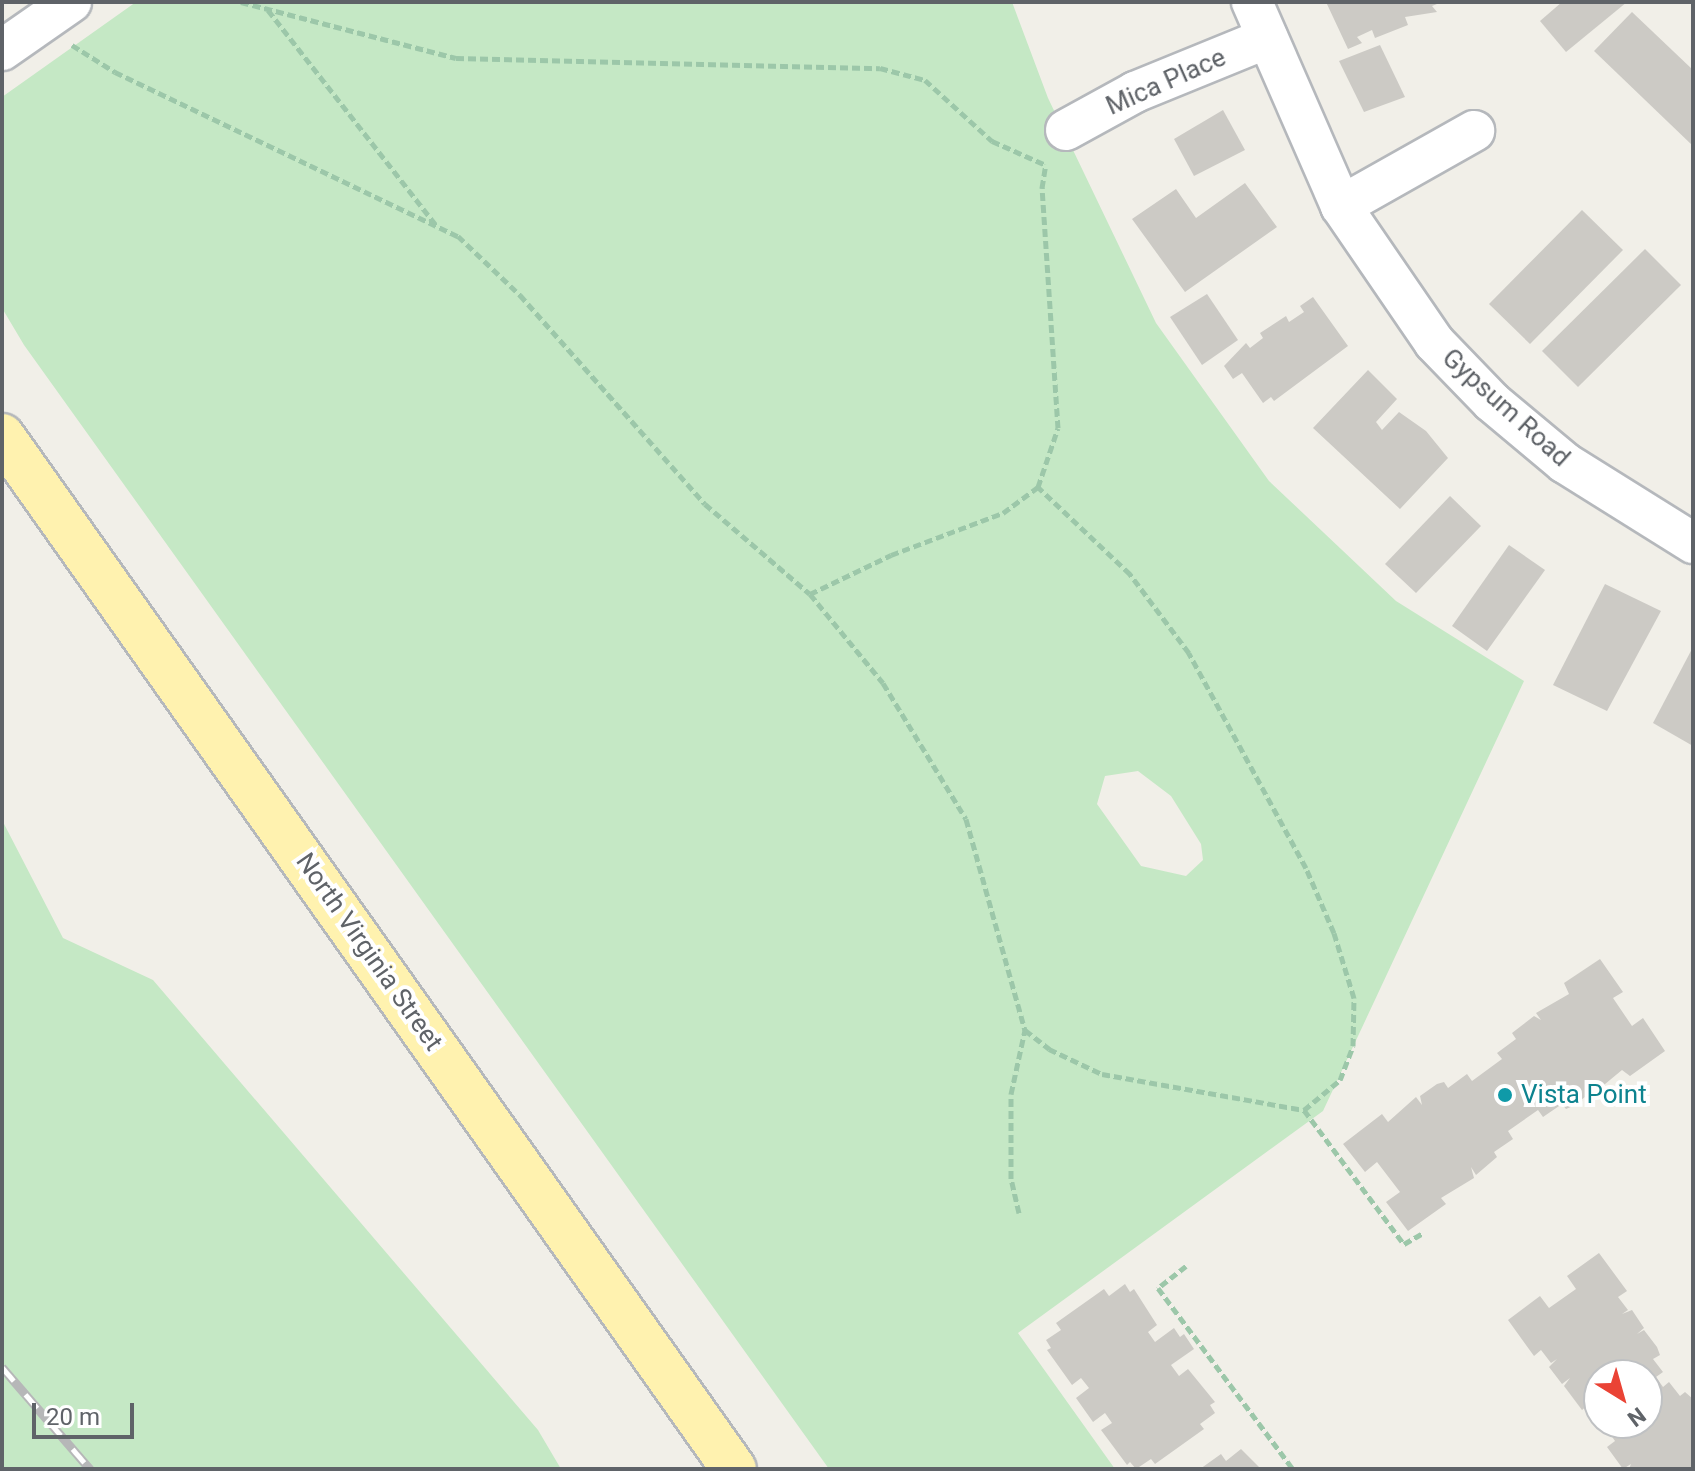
<!DOCTYPE html>
<html>
<head>
<meta charset="utf-8">
<style>
  body { margin:0 }
  #map { position:relative; width:1695px; height:1471px; overflow:hidden; background:#f1efe8; font-family:Roboto,sans-serif }
  div>[style] { position:absolute }
  .green>* { inset:0; background:#c5e8c5 }
  .building>* { inset:0; background:#cccac5 }
  .path>* { height:5px; margin-top:-2.5px; transform-origin:0; background:repeating-linear-gradient(90deg,#9cc7a9 0 8px,transparent 0 12px) }
  .roads { filter:drop-shadow(2px 0 #b5b8bc) drop-shadow(-2px 0 #b5b8bc) drop-shadow(0 2px #b5b8bc) drop-shadow(0 -2px #b5b8bc) }
  .minor>* { height:40px; margin:-20px; padding:0 20px; transform-origin:20px; border-radius:20px; background:#fff }
  .primary>* { height:44px; margin:-22px; padding:0 22px; transform-origin:22px; border-radius:22px; background:#fff2af }
  .rail>* { height:9px; margin-top:-4.5px; transform-origin:0; background:repeating-linear-gradient(90deg,#fff 0 18px,#b6b7b8 0 36px); box-sizing:border-box; border-block:2px solid #b6b7b8 }
  .dots>* { width:22px; height:22px; translate:-50% -50%; box-sizing:border-box; border:4px solid #fff; border-radius:50% }
  span { translate:-50% -50%; white-space:nowrap; text-align:center; line-height:1.15; -webkit-text-stroke:8px #fff; paint-order:stroke }
  .street-label { font-size:26px; color:#5f6368 }
  .culture-label { font-size:26px; color:#0d838f }
  .left { translate:0 -50%; text-align:left }
  .frame { position:absolute; inset:0; border:4px solid #5f6368; pointer-events:none }
  .north { position:absolute; left:1583px; top:1359px; width:80px; height:80px; box-sizing:border-box; background:#fff; border:2px solid #bfc1c3; border-radius:50%; rotate:143deg; font-size:22px; font-weight:700; line-height:32px; text-align:center; color:#5f6368 }
  .north::after { content:''; display:block; margin:auto; width:28px; height:36px; background:#ea4335; clip-path:polygon(50% 0,100% 100%,50% 72%,0 100%) }
  .scale { position:absolute; left:32px; top:1403px; width:102px; height:36px; box-sizing:border-box; border:4px solid #5f6368; border-top:0; padding-left:10px; font-size:24px; line-height:28px; white-space:nowrap; color:#5f6368; -webkit-text-stroke:6px #fff; paint-order:stroke }
</style>
</head>
<body>
<div id="map">
  <div class="green">
    <i style="clip-path:polygon(evenodd,136px 2px,1012px 2px,1048px 98px,1156px 323px,1269px 481px,1396px 601px,1524px 681px,1323px 1111px,1018px 1333px,1115px 1469px,829px 1469px,24px 345px,2px 308px,2px 97px,136px 2px,1138px 771px,1171px 796px,1201px 844px,1203px 860px,1186px 876px,1141px 866px,1097px 804px,1105px 776px,1138px 771px)"></i>
    <i style="clip-path:polygon(2px 820px,63px 938px,153px 980px,538px 1430px,561px 1469px,2px 1469px)"></i>
  </div>
  <div class="building">
    <i style="clip-path:polygon(1326px 2px,1442px 2px,1432px 6px,1437px 12px,1405px 17px,1408px 25px,1375px 38px,1372px 30px,1357px 37px,1362px 43px,1348px 49px)"></i>
    <i style="clip-path:polygon(1562px 2px,1627px 2px,1566px 52px,1540px 21px)"></i>
    <i style="clip-path:polygon(1632px 12px,1693px 70px,1693px 146px,1594px 51px)"></i>
    <i style="clip-path:polygon(1380px 45px,1405px 97px,1364px 112px,1339px 61px)"></i>
    <i style="clip-path:polygon(1223px 110px,1245px 150px,1194px 176px,1174px 139px)"></i>
    <i style="clip-path:polygon(1245px 183px,1277px 227px,1185px 292px,1132px 219px,1176px 189px,1196px 218px)"></i>
    <i style="clip-path:polygon(1582px 210px,1623px 250px,1530px 344px,1489px 304px)"></i>
    <i style="clip-path:polygon(1645px 249px,1681px 285px,1578px 387px,1542px 351px)"></i>
    <i style="clip-path:polygon(1207px 294px,1238px 340px,1202px 365px,1170px 317px)"></i>
    <i style="clip-path:polygon(1313px 297px,1348px 346px,1274px 401px,1271px 397px,1263px 403px,1242px 373px,1233px 379px,1224px 366px,1246px 343px,1250px 348px,1263px 338px,1260px 333px,1286px 316px,1289px 322px,1304px 312px,1300px 306px)"></i>
    <i style="clip-path:polygon(1368px 370px,1397px 399px,1376px 422px,1382px 430px,1399px 412px,1426px 431px,1448px 458px,1400px 509px,1313px 428px)"></i>
    <i style="clip-path:polygon(1450px 496px,1481px 526px,1416px 593px,1385px 564px)"></i>
    <i style="clip-path:polygon(1509px 545px,1545px 570px,1487px 651px,1452px 626px)"></i>
    <i style="clip-path:polygon(1605px 584px,1661px 611px,1607px 711px,1553px 685px)"></i>
    <i style="clip-path:polygon(1693px 647px,1693px 746px,1653px 723px)"></i>
    <i style="clip-path:polygon(1600px 959px,1623px 992px,1613px 998px,1632px 1026px,1643px 1018px,1665px 1051px,1630px 1076px,1622px 1070px,1593px 1094px,1587px 1085px,1589px 1094px,1573px 1106px,1566px 1109px,1562px 1104px,1543px 1117px,1538px 1110px,1508px 1131px,1513px 1139px,1494px 1152px,1497px 1157px,1476px 1175px,1471px 1167px,1474px 1178px,1441px 1198px,1446px 1204px,1408px 1231px,1386px 1202px,1400px 1192px,1377px 1162px,1365px 1172px,1343px 1144px,1382px 1114px,1388px 1122px,1416px 1097px,1422px 1105px,1420px 1096px,1437px 1084px,1444px 1082px,1448px 1088px,1467px 1074px,1472px 1081px,1502px 1059px,1497px 1053px,1516px 1039px,1512px 1033px,1534px 1016px,1541px 1020px,1536px 1013px,1569px 994px,1564px 983px)"></i>
    <i style="clip-path:polygon(1599px 1253px,1627px 1291px,1618px 1297px,1628px 1310px,1622px 1314px,1632px 1310px,1644px 1328px,1637px 1334px,1644px 1330px,1657px 1347px,1660px 1355px,1653px 1359px,1663px 1372px,1656px 1377px,1663px 1387px,1669px 1382px,1680px 1396px,1685px 1392px,1693px 1399px,1693px 1469px,1629px 1469px,1631px 1464px,1623px 1469px,1607px 1447px,1615px 1441px,1606px 1428px,1613px 1423px,1647px 1423px,1647px 1375px,1599px 1375px,1599px 1420px,1588px 1405px,1582px 1410px,1564px 1386px,1570px 1378px,1562px 1384px,1549px 1367px,1557px 1359px,1551px 1363px,1541px 1350px,1534px 1356px,1508px 1320px,1540px 1296px,1549px 1308px,1576px 1289px,1567px 1276px)"></i>
    <i style="clip-path:polygon(1125px 1284px,1130px 1292px,1134px 1289px,1157px 1325px,1148px 1332px,1155px 1342px,1174px 1328px,1180px 1337px,1184px 1334px,1194px 1349px,1171px 1365px,1179px 1376px,1188px 1369px,1215px 1402px,1210px 1405px,1215px 1413px,1200px 1424px,1204px 1429px,1155px 1464px,1151px 1459px,1136px 1469px,1130px 1462px,1127px 1465px,1101px 1430px,1112px 1423px,1105px 1413px,1093px 1422px,1076px 1398px,1089px 1388px,1081px 1378px,1072px 1385px,1047px 1350px,1051px 1348px,1046px 1340px,1061px 1330px,1056px 1323px,1104px 1289px,1109px 1296px)"></i>
    <i style="clip-path:polygon(1241px 1449px,1261px 1469px,1200px 1469px,1221px 1454px,1226px 1461px)"></i>
  </div>
  <div class="path">
    <i style="left:241px;top:2px;width:222px;rotate:14.6deg"></i>
    <i style="left:456px;top:58px;width:424px;rotate:1.4deg"></i>
    <i style="left:880px;top:68px;width:47px;rotate:14.9deg"></i>
    <i style="left:925px;top:80px;width:91px;rotate:42.3deg"></i>
    <i style="left:992px;top:141px;width:59px;rotate:24deg"></i>
    <i style="left:268px;top:10px;width:274px;rotate:52deg"></i>
    <i style="left:72px;top:45px;width:51px;rotate:32.1deg"></i>
    <i style="left:115px;top:72px;width:380px;rotate:25.6deg"></i>
    <i style="left:458px;top:236px;width:86px;rotate:43.6deg"></i>
    <i style="left:520px;top:295px;width:279px;rotate:48.5deg"></i>
    <i style="left:705px;top:504px;width:138px;rotate:40.6deg"></i>
    <i style="left:810px;top:594px;width:115px;rotate:50.6deg"></i>
    <i style="left:883px;top:683px;width:159px;rotate:58.6deg"></i>
    <i style="left:966px;top:819px;width:219px;rotate:74.4deg"></i>
    <i style="left:1025px;top:1030px;width:31px;rotate:38deg"></i>
    <i style="left:1049px;top:1049px;width:59px;rotate:25.3deg"></i>
    <i style="left:1102px;top:1074px;width:205px;rotate:10.1deg"></i>
    <i style="left:1304px;top:1110px;width:47px;rotate:-39.8deg"></i>
    <i style="left:1340px;top:1080px;width:36px;rotate:-69deg"></i>
    <i style="left:1353px;top:1046px;width:48px;rotate:-88.8deg"></i>
    <i style="left:1354px;top:998px;width:68px;rotate:-107.1deg"></i>
    <i style="left:1334px;top:933px;width:71px;rotate:-113.3deg"></i>
    <i style="left:1306px;top:868px;width:245px;rotate:-118.6deg"></i>
    <i style="left:1189px;top:653px;width:99px;rotate:-126.8deg"></i>
    <i style="left:1130px;top:574px;width:127px;rotate:-136.6deg"></i>
    <i style="left:810px;top:594px;width:90px;rotate:-25.7deg"></i>
    <i style="left:891px;top:555px;width:120px;rotate:-20.6deg"></i>
    <i style="left:1003px;top:513px;width:44px;rotate:-36.6deg"></i>
    <i style="left:1038px;top:487px;width:62px;rotate:-71.3deg"></i>
    <i style="left:1058px;top:428px;width:241px;rotate:-93.8deg"></i>
    <i style="left:1042px;top:188px;width:24px;rotate:-81deg"></i>
    <i style="left:1304px;top:1110px;width:167px;rotate:53.3deg"></i>
    <i style="left:1404px;top:1244px;width:22px;rotate:-30deg"></i>
    <i style="left:1019px;top:1213px;width:35px;rotate:-103deg"></i>
    <i style="left:1011px;top:1179px;width:85px;rotate:-90deg"></i>
    <i style="left:1011px;top:1094px;width:66px;rotate:-77.7deg"></i>
    <i style="left:1186px;top:1266px;width:36px;rotate:142deg"></i>
    <i style="left:1158px;top:1288px;width:226px;rotate:53.3deg"></i>
  </div>
  <div class="roads">
    <div class="minor">
      <i style="left:1252px;top:2px;width:223px;rotate:66.4deg"></i>
      <i style="left:1341px;top:206px;width:165px;rotate:55.6deg"></i>
      <i style="left:1434px;top:342px;width:83px;rotate:46deg"></i>
      <i style="left:1492px;top:402px;width:95px;rotate:39.9deg"></i>
      <i style="left:1565px;top:463px;width:151px;rotate:32deg"></i>
      <i style="left:2px;top:50px;width:84px;rotate:-34.8deg"></i>
      <i style="left:1066px;top:130px;width:79px;rotate:-28.8deg"></i>
      <i style="left:1135px;top:92px;width:143px;rotate:-22.2deg"></i>
      <i style="left:1341px;top:206px;width:153px;rotate:-29.4deg"></i>
    </div>
    <div class="primary">
      <i style="left:2px;top:436px;width:1266px;rotate:54.68deg"></i>
    </div>
  </div>
  <div class="rail">
    <i style="left:2px;top:1367px;width:135px;rotate:49.2deg"></i>
  </div>
  <div class="dots">
    <i style="left:1505px;top:1095px;background:#0f9aa8"></i>
  </div>
  <div class="street-label">
    <span style="left:1166px;top:82px;rotate:-24deg">Mica Place</span>
    <span style="left:1506px;top:408px;rotate:42deg">Gypsum Road</span>
    <span style="left:369px;top:952px;rotate:55deg">North Virginia Street</span>
  </div>
  <div class="culture-label">
    <span class="left" style="left:1521px;top:1095px">Vista Point</span>
  </div>
  <div class="frame"></div>
  <div class="north">N</div>
  <div class="scale">20 m</div>
</div>
</body>
</html>
